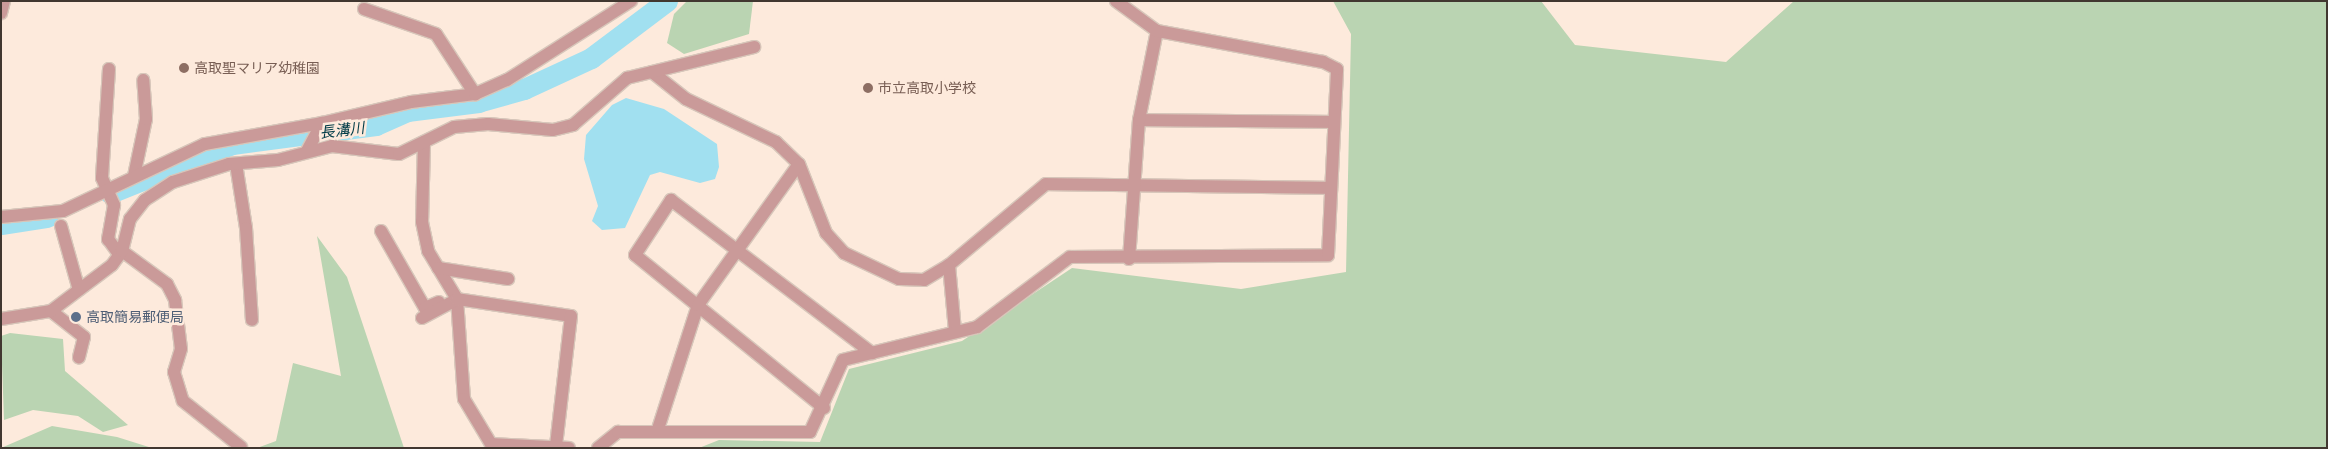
<!DOCTYPE html>
<html>
<head>
<meta charset="utf-8">
<style>
  body { margin:0 }
  #map { position:relative; width:2328px; height:449px; overflow:hidden; background:#fdeadc; font-family:Montserrat,"Noto Sans JP",sans-serif }
  div>[style] { position:absolute }
  .green>* { inset:0; background:#bad4b2 }
  .water>* { inset:0; background:#a1e0f0 }
  .river>* { height:21px; margin:-10.5px; padding:0 10.5px; transform-origin:10.5px; border-radius:10.5px; background:#a1e0f0 }
  .roads { filter:drop-shadow(1px 0 #d7c6ba) drop-shadow(-1px 0 #d7c6ba) drop-shadow(0 1px #d7c6ba) drop-shadow(0 -1px #d7c6ba) }
  .minor>* { height:12px; margin:-6px; padding:0 6px; transform-origin:6px; border-radius:6px; background:#ca9a99 }
  .tertiary>* { height:12px; margin:-6px; padding:0 6px; transform-origin:6px; border-radius:6px; background:#ca9a99 }
  .dots>* { width:14px; height:14px; translate:-50% -50%; box-sizing:border-box; border:2px solid #fdeadc; border-radius:50% }
  span { translate:-50% -50%; white-space:nowrap; text-align:center; line-height:1.15; -webkit-text-stroke:5px #fdeadc; paint-order:stroke }
  .education-label { font-size:14px; color:#785e54 }
  .left { translate:0 -50%; text-align:left }
  .service-label { font-size:14px; color:#4e5e75 }
  .water-label { font-size:15px; color:#003b47; font-style:italic }
  .frame { position:absolute; inset:0; border:2px solid #413730; pointer-events:none }
</style>
</head>
<body>
<div id="map">
  <div class="green">
    <i style="clip-path:polygon(687px 1px,753px 1px,749px 34px,684px 54px,667px 43px,674px 14px)"></i>
    <i style="clip-path:polygon(1333px 1px,1541px 1px,1575px 45px,1726px 62px,1794px 1px,2327px 1px,2327px 448px,699px 448px,719px 440px,820px 442px,849px 369px,962px 341px,1072px 268px,1241px 289px,1346px 272px,1351px 34px)"></i>
    <i style="clip-path:polygon(317px 236px,347px 277px,404px 448px,257px 448px,276px 441px,293px 363px,341px 376px)"></i>
    <i style="clip-path:polygon(10px 333px,63px 339px,65px 371px,128px 425px,103px 432px,78px 416px,33px 410px,4px 420px,1px 336px)"></i>
    <i style="clip-path:polygon(52px 426px,117px 437px,152px 448px,1px 448px)"></i>
  </div>
  <div class="water">
    <i style="clip-path:polygon(626px 98px,664px 109px,717px 144px,719px 167px,715px 179px,700px 183px,660px 172px,650px 175px,625px 228px,602px 230px,592px 221px,598px 206px,584px 159px,586px 135px,612px 105px)"></i>
  </div>
  <div class="river">
    <i style="left:110px;top:193px;width:131px;rotate:-21.9deg"></i>
    <i style="left:232px;top:144px;width:145px;rotate:-7.5deg"></i>
    <i style="left:376px;top:125px;width:34px;rotate:-24deg"></i>
    <i style="left:407px;top:111px;width:72px;rotate:-7.2deg"></i>
    <i style="left:478px;top:102px;width:48px;rotate:-15.8deg"></i>
    <i style="left:524px;top:89px;width:74px;rotate:-24.8deg"></i>
    <i style="left:591px;top:58px;width:95px;rotate:-36.9deg"></i>
    <i style="left:1px;top:224px;width:47px;rotate:-8.7deg"></i>
  </div>
  <div class="roads">
    <div class="minor">
      <i style="left:364px;top:9px;width:76px;rotate:19.1deg"></i>
      <i style="left:436px;top:34px;width:72px;rotate:57deg"></i>
      <i style="left:109px;top:69px;width:109px;rotate:93.7deg"></i>
      <i style="left:102px;top:178px;width:30px;rotate:66deg"></i>
      <i style="left:114px;top:205px;width:35px;rotate:100deg"></i>
      <i style="left:108px;top:239px;width:19px;rotate:54deg"></i>
      <i style="left:652px;top:72px;width:43px;rotate:38.5deg"></i>
      <i style="left:686px;top:99px;width:100px;rotate:25.5deg"></i>
      <i style="left:776px;top:142px;width:32px;rotate:44deg"></i>
      <i style="left:799px;top:164px;width:74px;rotate:68.6deg"></i>
      <i style="left:826px;top:233px;width:27px;rotate:48deg"></i>
      <i style="left:844px;top:253px;width:61px;rotate:25.3deg"></i>
      <i style="left:899px;top:279px;width:25px;rotate:2deg"></i>
      <i style="left:924px;top:280px;width:29px;rotate:-31deg"></i>
      <i style="left:949px;top:265px;width:126px;rotate:-39.9deg"></i>
      <i style="left:1046px;top:184px;width:284px;rotate:0.8deg"></i>
      <i style="left:1139px;top:120px;width:193px;rotate:0.6deg"></i>
      <i style="left:424px;top:142px;width:80px;rotate:91.4deg"></i>
      <i style="left:422px;top:222px;width:30px;rotate:78deg"></i>
      <i style="left:428px;top:251px;width:56px;rotate:58.9deg"></i>
      <i style="left:457px;top:299px;width:100px;rotate:86deg"></i>
      <i style="left:464px;top:399px;width:52px;rotate:59deg"></i>
      <i style="left:491px;top:444px;width:78px;rotate:2.9deg"></i>
      <i style="left:307px;top:151px;width:32px;rotate:-62deg"></i>
      <i style="left:322px;top:123px;width:91px;rotate:-13.3deg"></i>
      <i style="left:411px;top:102px;width:64px;rotate:-7.1deg"></i>
      <i style="left:475px;top:94px;width:35px;rotate:-24deg"></i>
      <i style="left:507px;top:80px;width:147px;rotate:-32.5deg"></i>
      <i style="left:236px;top:164px;width:65px;rotate:81.1deg"></i>
      <i style="left:246px;top:228px;width:92px;rotate:86.3deg"></i>
      <i style="left:134px;top:176px;width:58px;rotate:-78.1deg"></i>
      <i style="left:146px;top:119px;width:39px;rotate:-94deg"></i>
      <i style="left:1px;top:217px;width:62px;rotate:-5.5deg"></i>
      <i style="left:63px;top:211px;width:157px;rotate:-25.3deg"></i>
      <i style="left:205px;top:144px;width:119px;rotate:-10.2deg"></i>
      <i style="left:61px;top:226px;width:66px;rotate:74.3deg"></i>
      <i style="left:381px;top:231px;width:89px;rotate:60.3deg"></i>
      <i style="left:425px;top:308px;width:15px;rotate:-23deg"></i>
      <i style="left:122px;top:251px;width:56px;rotate:36.3deg"></i>
      <i style="left:167px;top:284px;width:18px;rotate:63deg"></i>
      <i style="left:175px;top:300px;width:49px;rotate:83deg"></i>
      <i style="left:181px;top:349px;width:24px;rotate:107deg"></i>
      <i style="left:174px;top:372px;width:30px;rotate:73deg"></i>
      <i style="left:183px;top:401px;width:74px;rotate:38.4deg"></i>
      <i style="left:1129px;top:259px;width:139px;rotate:-85.9deg"></i>
      <i style="left:1139px;top:120px;width:91px;rotate:-78.6deg"></i>
      <i style="left:949px;top:265px;width:66px;rotate:84.8deg"></i>
      <i style="left:438px;top:268px;width:71px;rotate:8.9deg"></i>
      <i style="left:51px;top:311px;width:42px;rotate:38.2deg"></i>
      <i style="left:84px;top:337px;width:21px;rotate:104deg"></i>
      <i style="left:422px;top:318px;width:40px;rotate:-28deg"></i>
      <i style="left:457px;top:299px;width:115px;rotate:8.5deg"></i>
      <i style="left:571px;top:316px;width:131px;rotate:96.6deg"></i>
      <i style="left:1px;top:319px;width:51px;rotate:-9.1deg"></i>
      <i style="left:51px;top:311px;width:76px;rotate:-37deg"></i>
      <i style="left:112px;top:265px;width:17px;rotate:-54deg"></i>
      <i style="left:122px;top:251px;width:33px;rotate:-76deg"></i>
      <i style="left:130px;top:219px;width:24px;rotate:-52deg"></i>
      <i style="left:145px;top:200px;width:33px;rotate:-33deg"></i>
      <i style="left:173px;top:182px;width:59px;rotate:-17.8deg"></i>
      <i style="left:229px;top:164px;width:49px;rotate:-4.7deg"></i>
      <i style="left:278px;top:160px;width:56px;rotate:-14.5deg"></i>
      <i style="left:332px;top:146px;width:67px;rotate:6.8deg"></i>
      <i style="left:399px;top:154px;width:61px;rotate:-26.1deg"></i>
      <i style="left:454px;top:127px;width:34px;rotate:-5deg"></i>
      <i style="left:488px;top:124px;width:65px;rotate:5.3deg"></i>
      <i style="left:553px;top:130px;width:21px;rotate:-14deg"></i>
      <i style="left:573px;top:125px;width:72px;rotate:-41deg"></i>
      <i style="left:627px;top:78px;width:131px;rotate:-13.7deg"></i>
      <i style="left:824px;top:408px;width:243px;rotate:-141deg"></i>
      <i style="left:635px;top:255px;width:66px;rotate:-56.8deg"></i>
      <i style="left:671px;top:200px;width:253px;rotate:37.3deg"></i>
      <i style="left:657px;top:432px;width:133px;rotate:-72.1deg"></i>
      <i style="left:698px;top:305px;width:173px;rotate:-54.4deg"></i>
      <i style="left:598px;top:448px;width:26px;rotate:-39deg"></i>
      <i style="left:618px;top:432px;width:192px"></i>
      <i style="left:810px;top:432px;width:79px;rotate:-65.4deg"></i>
      <i style="left:843px;top:360px;width:138px;rotate:-13.8deg"></i>
      <i style="left:977px;top:327px;width:116px;rotate:-37deg"></i>
      <i style="left:1070px;top:257px;width:258px;rotate:-0.4deg"></i>
      <i style="left:1328px;top:255px;width:186px;rotate:-87.2deg"></i>
      <i style="left:1337px;top:69px;width:16px;rotate:-153deg"></i>
      <i style="left:1323px;top:62px;width:169px;rotate:-169.4deg"></i>
      <i style="left:1157px;top:31px;width:51px;rotate:-143.8deg"></i>
    </div>
    <div class="tertiary">
      <i style="left:1px;top:13px;width:12px;rotate:-76deg"></i>
    </div>
  </div>
  <div class="dots">
    <i style="left:184px;top:68px;background:#8d6e63"></i>
    <i style="left:868px;top:88px;background:#8d6e63"></i>
    <i style="left:76px;top:317px;background:#5c6f8a"></i>
  </div>
  <div class="education-label">
    <span class="left" style="left:194px;top:68px">高取聖マリア幼稚園</span>
    <span class="left" style="left:878px;top:88px">市立高取小学校</span>
  </div>
  <div class="service-label">
    <span class="left" style="left:86px;top:317px">高取簡易郵便局</span>
  </div>
  <div class="water-label">
    <span style="left:342px;top:130px;rotate:-7deg">長溝川</span>
  </div>
  <div class="frame"></div>
</div>
</body>
</html>
